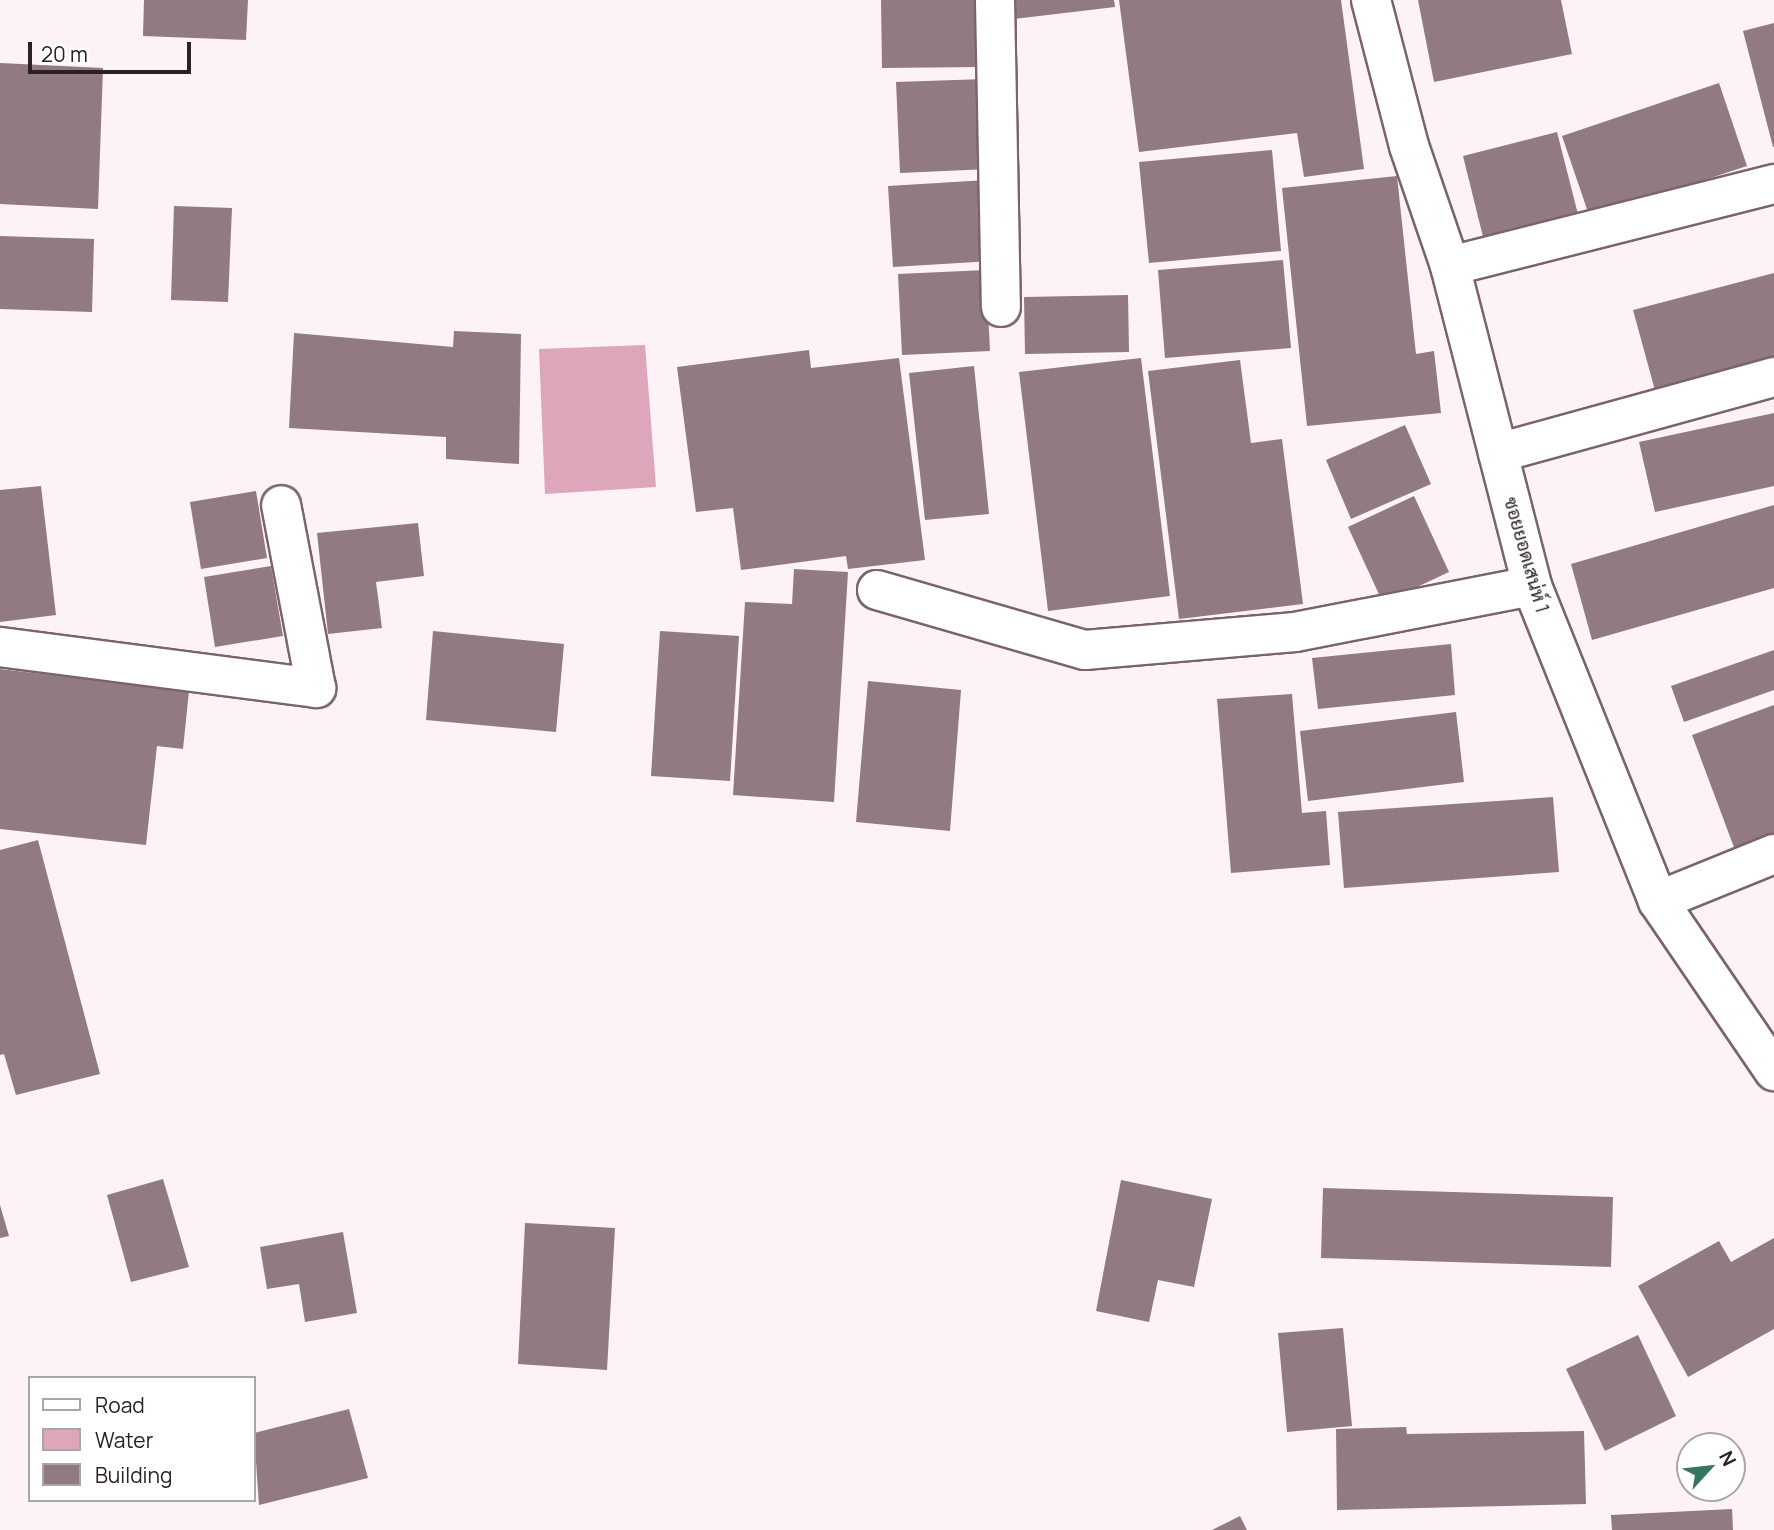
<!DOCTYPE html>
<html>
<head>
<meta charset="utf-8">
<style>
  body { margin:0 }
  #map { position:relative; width:1774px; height:1530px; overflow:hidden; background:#fdf2f6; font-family:Manrope,Sarabun,sans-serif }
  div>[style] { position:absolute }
  .water>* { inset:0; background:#dda6bb }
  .building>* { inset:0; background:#917a82 }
  .roads { filter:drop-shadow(2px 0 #7a636c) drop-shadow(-2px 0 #7a636c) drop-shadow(0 2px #7a636c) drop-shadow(0 -2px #7a636c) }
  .minor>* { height:38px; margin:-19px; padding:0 19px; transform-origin:19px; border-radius:19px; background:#fff }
  .tertiary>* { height:38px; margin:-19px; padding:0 19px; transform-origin:19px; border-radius:19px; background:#fff }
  span { translate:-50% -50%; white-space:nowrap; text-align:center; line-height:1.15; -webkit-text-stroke:7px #fff; paint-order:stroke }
  .street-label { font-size:19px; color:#2a2124 }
  .legend { position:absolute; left:28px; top:1376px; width:228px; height:126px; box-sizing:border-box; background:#fff; border:2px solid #aaa6a7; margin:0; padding:9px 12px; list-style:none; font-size:21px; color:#2a2124 }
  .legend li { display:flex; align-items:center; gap:14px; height:35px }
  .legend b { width:35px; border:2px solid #aaa6a7 }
  .north { position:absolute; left:1676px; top:1432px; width:70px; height:70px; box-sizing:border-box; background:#fff; border:2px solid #aaa6a7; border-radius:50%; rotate:63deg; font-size:19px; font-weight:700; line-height:28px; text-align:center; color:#2a2124 }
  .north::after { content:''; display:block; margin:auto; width:24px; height:32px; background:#357665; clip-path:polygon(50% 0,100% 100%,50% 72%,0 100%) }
  .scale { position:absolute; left:28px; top:42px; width:163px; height:32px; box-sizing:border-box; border:4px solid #2a2124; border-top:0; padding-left:9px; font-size:21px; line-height:24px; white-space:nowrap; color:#2a2124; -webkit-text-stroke:5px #fff; paint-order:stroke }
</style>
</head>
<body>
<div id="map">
  <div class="water">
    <i style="clip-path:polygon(645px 345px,656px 487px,545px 494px,539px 349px)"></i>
  </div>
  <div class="building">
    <i style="clip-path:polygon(144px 0,248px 0,246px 40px,143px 36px)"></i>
    <i style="clip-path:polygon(881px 0,981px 0,982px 67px,882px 68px)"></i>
    <i style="clip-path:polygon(1012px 0,1114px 0,1115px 7px,1014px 19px)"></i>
    <i style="clip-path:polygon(1119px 0,1341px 0,1364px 169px,1304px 177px,1297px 133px,1139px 152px)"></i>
    <i style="clip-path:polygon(1418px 0,1561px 0,1572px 54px,1434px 82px)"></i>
    <i style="clip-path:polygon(1774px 23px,1774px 147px,1773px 147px,1743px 31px)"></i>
    <i style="clip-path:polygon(0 63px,103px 68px,98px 209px,0 204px)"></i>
    <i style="clip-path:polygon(985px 79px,989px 169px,900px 173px,896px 82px)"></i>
    <i style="clip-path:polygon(1719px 83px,1747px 166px,1590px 218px,1562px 136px)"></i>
    <i style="clip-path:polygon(1557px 132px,1581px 226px,1486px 249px,1463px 156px)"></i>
    <i style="clip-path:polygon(1272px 150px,1281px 251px,1149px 263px,1139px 162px)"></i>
    <i style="clip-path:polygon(1397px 176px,1416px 354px,1434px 351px,1441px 413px,1307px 426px,1282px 188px)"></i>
    <i style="clip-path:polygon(987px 180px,992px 261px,893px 267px,888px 186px)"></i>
    <i style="clip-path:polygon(174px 206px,232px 208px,228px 302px,171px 300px)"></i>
    <i style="clip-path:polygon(0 236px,94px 239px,92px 312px,0 309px)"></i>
    <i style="clip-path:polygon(1283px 260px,1291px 348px,1165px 358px,1158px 270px)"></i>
    <i style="clip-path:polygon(986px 270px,990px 351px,902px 355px,898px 274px)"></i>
    <i style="clip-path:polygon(1774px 273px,1774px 363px,1656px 394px,1633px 310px)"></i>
    <i style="clip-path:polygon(1128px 295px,1129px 352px,1025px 354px,1024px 297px)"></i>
    <i style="clip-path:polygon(454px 331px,521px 334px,519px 464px,446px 459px,446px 437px,289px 428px,294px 333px,453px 347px)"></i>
    <i style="clip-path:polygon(809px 350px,811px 368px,899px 358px,925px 560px,848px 569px,846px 556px,741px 570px,733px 508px,696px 512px,677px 367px)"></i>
    <i style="clip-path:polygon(1141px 358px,1170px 596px,1048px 611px,1019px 372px)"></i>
    <i style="clip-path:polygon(1240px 360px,1251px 443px,1282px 439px,1303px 604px,1179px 619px,1148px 371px)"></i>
    <i style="clip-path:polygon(974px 366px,989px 514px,925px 520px,909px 373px)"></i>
    <i style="clip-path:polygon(1774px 413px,1774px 486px,1655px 512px,1639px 442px)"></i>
    <i style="clip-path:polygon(1405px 425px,1431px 484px,1351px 519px,1326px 460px)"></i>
    <i style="clip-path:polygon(41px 486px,56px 615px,0 622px,0 490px)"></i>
    <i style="clip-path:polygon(256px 491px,267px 558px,201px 569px,190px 502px)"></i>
    <i style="clip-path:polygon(1414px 496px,1449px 572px,1383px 603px,1348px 527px)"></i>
    <i style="clip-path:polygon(1774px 505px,1774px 588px,1592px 640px,1571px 564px)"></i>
    <i style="clip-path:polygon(418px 523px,424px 576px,376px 582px,382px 628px,328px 634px,317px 533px)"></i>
    <i style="clip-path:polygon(271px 566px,283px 636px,215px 647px,204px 577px)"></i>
    <i style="clip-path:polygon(794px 569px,848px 572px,834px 802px,733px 795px,745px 602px,792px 604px)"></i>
    <i style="clip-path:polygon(433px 631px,564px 644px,556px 732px,426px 720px)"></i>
    <i style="clip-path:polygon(660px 631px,739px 636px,730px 781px,651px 776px)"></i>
    <i style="clip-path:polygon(1451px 644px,1455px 695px,1318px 709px,1312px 658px)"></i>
    <i style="clip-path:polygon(1774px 650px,1774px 690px,1684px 722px,1671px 686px)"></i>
    <i style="clip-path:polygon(0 669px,189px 691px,183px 749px,157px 746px,146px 845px,0 829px)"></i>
    <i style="clip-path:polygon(868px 681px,961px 690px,950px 831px,856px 822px)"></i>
    <i style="clip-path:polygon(1292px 694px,1302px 813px,1326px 811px,1330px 865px,1231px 873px,1217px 699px)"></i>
    <i style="clip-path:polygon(1774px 705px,1774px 836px,1735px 850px,1692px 735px)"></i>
    <i style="clip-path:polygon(1456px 712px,1464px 782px,1308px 801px,1300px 731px)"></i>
    <i style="clip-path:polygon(1553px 797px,1559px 872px,1344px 888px,1338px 812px)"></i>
    <i style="clip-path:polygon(38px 840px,100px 1074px,16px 1095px,4px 1054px,0 1055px,0 850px)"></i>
    <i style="clip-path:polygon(163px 1179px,189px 1267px,131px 1282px,107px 1195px)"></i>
    <i style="clip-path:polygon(1121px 1180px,1212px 1199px,1194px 1287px,1158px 1280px,1149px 1322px,1096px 1311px)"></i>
    <i style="clip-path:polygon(1323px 1188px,1613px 1197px,1611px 1267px,1321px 1258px)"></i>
    <i style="clip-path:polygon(0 1205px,9px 1236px,0 1238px)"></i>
    <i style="clip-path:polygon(525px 1223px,615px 1228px,607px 1370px,518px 1364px)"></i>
    <i style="clip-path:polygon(343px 1232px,357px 1313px,305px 1322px,299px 1284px,267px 1289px,260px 1247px)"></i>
    <i style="clip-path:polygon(1774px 1238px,1774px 1329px,1688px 1377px,1638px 1286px,1719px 1241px,1731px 1262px)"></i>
    <i style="clip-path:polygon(1343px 1328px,1352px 1426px,1287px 1432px,1278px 1333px)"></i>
    <i style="clip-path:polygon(1638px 1335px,1676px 1416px,1605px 1451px,1566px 1369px)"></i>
    <i style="clip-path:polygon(349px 1409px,368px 1478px,259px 1505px,254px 1433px)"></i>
    <i style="clip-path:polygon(1406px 1427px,1407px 1434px,1584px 1431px,1586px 1504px,1337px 1510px,1336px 1429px)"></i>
    <i style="clip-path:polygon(1732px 1509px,1733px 1530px,1612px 1530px,1611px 1515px)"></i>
    <i style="clip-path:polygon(1240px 1516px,1247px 1530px,1212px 1530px)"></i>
  </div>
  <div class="roads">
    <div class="minor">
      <i style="left:995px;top:0;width:307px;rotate:88.9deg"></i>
      <i style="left:1450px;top:266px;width:334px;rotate:-14.2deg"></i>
      <i style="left:1498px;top:453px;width:286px;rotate:-15.4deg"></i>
      <i style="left:877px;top:590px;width:216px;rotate:16.1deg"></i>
      <i style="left:1085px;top:650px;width:211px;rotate:-4.9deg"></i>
      <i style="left:1295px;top:632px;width:241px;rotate:-11deg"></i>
      <i style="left:0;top:647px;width:319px;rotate:7.4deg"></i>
      <i style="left:316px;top:688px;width:186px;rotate:-100.8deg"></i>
      <i style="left:1658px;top:901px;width:125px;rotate:-22.1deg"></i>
    </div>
    <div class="tertiary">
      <i style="left:1371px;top:0;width:151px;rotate:75.4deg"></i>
      <i style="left:1409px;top:146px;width:127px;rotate:71.1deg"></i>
      <i style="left:1450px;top:266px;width:330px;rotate:75.6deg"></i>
      <i style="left:1532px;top:586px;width:339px;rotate:68.2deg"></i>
      <i style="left:1658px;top:901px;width:206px;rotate:55.7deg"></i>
    </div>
  </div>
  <div class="street-label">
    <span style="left:1526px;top:555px;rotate:74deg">ซอยยอดเสน่ห์ 1</span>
  </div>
  <ul class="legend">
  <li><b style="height:9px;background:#fff"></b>Road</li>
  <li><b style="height:19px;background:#dda6bb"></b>Water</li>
  <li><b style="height:19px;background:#917a82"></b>Building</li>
  </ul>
  <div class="north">N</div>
  <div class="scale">20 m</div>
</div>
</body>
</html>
